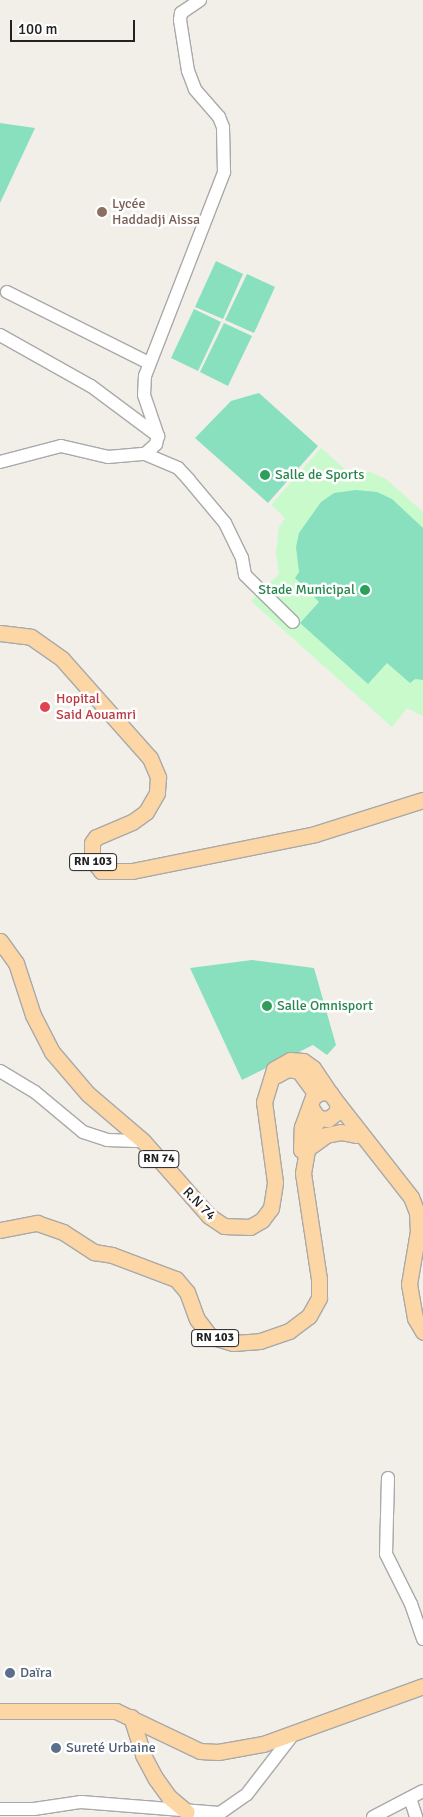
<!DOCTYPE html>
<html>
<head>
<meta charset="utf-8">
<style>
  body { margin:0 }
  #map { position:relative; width:423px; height:1817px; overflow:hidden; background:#f2efe9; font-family:Signika,sans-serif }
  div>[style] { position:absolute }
  .park>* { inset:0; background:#c8facc }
  .pitch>* { inset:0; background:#88e0be }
  .roads { filter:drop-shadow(1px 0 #a9a9a9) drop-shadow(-1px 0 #a9a9a9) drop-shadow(0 1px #a9a9a9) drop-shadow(0 -1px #a9a9a9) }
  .minor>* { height:12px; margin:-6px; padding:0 6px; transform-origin:6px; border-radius:6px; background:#fff }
  .major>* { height:15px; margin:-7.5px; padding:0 7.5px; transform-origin:7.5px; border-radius:7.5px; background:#fcd6a4 }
  .dots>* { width:14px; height:14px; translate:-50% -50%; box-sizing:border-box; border:2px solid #fff; border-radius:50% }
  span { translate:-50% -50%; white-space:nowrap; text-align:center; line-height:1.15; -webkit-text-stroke:5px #fff; paint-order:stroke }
  .shield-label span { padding:1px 4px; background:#fff; border:1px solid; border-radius:4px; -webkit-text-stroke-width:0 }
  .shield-label { font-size:12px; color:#222; font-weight:700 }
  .education-label { font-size:14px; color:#785e54 }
  .left { translate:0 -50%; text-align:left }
  .leisure-label { font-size:14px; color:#27864d }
  .right { translate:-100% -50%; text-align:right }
  .health-label { font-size:14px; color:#be3a42 }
  .street-label { font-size:14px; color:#222 }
  .service-label { font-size:14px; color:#4e5e75 }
  .scale { position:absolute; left:10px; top:20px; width:125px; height:22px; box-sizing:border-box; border:2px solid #222; border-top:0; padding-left:6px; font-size:15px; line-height:18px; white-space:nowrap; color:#222; -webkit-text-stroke:4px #fff; paint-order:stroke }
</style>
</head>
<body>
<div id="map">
  <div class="park">
    <i style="clip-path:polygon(321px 448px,347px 471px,370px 472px,386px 479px,423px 512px,423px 716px,407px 708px,392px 727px,251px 601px,279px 574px,276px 553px,279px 527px,285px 518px,271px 505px)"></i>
  </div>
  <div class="pitch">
    <i style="clip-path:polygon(0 123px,35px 128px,0 203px)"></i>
    <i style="clip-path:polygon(216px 261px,243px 274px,223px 319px,195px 307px)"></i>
    <i style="clip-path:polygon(247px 274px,275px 287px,254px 333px,225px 320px)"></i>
    <i style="clip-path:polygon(194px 309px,221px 322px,198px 371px,171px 358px)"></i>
    <i style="clip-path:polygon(224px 323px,252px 336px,228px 386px,200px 372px)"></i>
    <i style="clip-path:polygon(259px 393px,318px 446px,268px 503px,195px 438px,231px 401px)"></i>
    <i style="clip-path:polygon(356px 490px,377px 492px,392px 499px,423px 528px,423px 680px,415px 679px,410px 683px,387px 663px,368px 684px,300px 623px,319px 602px,295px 578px,299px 572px,296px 547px,299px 533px,321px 502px,334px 493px)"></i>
    <i style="clip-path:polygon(252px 960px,314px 968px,336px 1045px,327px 1055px,313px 1045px,242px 1080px,190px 968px)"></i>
  </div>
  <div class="roads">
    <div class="minor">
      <i style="left:7px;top:292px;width:159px;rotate:26.6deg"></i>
      <i style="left:0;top:335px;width:104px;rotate:29.3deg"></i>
      <i style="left:91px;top:386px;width:84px;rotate:36.7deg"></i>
      <i style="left:145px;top:454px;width:36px;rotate:23deg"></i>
      <i style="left:178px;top:468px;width:16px;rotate:47deg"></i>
      <i style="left:189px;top:480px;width:56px;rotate:50.1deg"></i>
      <i style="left:225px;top:523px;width:39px;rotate:64deg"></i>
      <i style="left:242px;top:558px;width:17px;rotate:80deg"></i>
      <i style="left:245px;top:575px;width:67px;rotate:44.4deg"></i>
      <i style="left:0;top:462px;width:63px;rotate:-14.7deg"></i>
      <i style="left:61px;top:446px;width:48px;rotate:13.2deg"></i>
      <i style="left:108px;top:457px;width:37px;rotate:-5deg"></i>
      <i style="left:145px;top:454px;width:15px;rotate:-42deg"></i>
      <i style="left:156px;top:444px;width:8px;rotate:-76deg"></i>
      <i style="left:158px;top:436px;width:43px;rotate:-108.9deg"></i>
      <i style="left:144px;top:395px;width:19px;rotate:-87deg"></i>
      <i style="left:145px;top:376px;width:219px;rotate:-68.8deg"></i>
      <i style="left:224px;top:172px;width:45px;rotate:-91.3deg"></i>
      <i style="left:223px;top:127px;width:11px;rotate:-112deg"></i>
      <i style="left:219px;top:117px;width:37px;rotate:-131deg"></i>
      <i style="left:195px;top:89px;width:19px;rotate:-111deg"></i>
      <i style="left:188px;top:71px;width:52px;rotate:-98.9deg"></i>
      <i style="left:180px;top:20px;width:7px;rotate:-82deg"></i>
      <i style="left:181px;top:13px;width:23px;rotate:-34deg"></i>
      <i style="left:0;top:1071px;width:41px;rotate:31deg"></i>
      <i style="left:35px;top:1092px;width:62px;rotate:39.8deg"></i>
      <i style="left:83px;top:1132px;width:25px;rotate:18deg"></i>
      <i style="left:107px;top:1140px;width:36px;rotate:2deg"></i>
      <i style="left:388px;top:1478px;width:76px;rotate:91.5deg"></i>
      <i style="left:386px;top:1554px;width:56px;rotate:63.4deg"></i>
      <i style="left:411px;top:1604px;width:37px;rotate:71deg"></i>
      <i style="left:410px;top:1798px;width:20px;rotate:72deg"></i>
      <i style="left:0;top:1809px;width:34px"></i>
      <i style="left:34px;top:1809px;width:48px;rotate:-8.5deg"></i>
      <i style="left:81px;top:1802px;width:139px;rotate:4.5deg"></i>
      <i style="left:220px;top:1813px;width:33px;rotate:-35deg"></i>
      <i style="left:247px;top:1794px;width:78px;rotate:-52.3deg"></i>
      <i style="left:373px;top:1817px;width:56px;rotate:-27.5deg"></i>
    </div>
    <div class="major">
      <i style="left:0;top:633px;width:31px;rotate:7deg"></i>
      <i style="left:31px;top:637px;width:38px;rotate:35deg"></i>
      <i style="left:62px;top:659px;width:132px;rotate:48.4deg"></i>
      <i style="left:150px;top:758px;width:21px;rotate:67deg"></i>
      <i style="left:158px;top:777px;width:16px;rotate:94deg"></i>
      <i style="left:157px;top:793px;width:22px;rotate:120deg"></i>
      <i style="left:146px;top:812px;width:17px;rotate:144deg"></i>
      <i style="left:132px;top:822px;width:39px;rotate:157deg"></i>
      <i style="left:96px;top:837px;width:7px;rotate:124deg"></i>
      <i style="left:92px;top:843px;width:16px;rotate:90deg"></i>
      <i style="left:92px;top:859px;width:15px;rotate:53deg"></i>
      <i style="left:101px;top:871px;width:31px"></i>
      <i style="left:132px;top:871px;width:187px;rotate:-11.4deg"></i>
      <i style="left:315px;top:834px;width:113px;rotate:-17.5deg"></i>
      <i style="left:0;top:941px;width:27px;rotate:54deg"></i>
      <i style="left:16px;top:963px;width:55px;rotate:71.9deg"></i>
      <i style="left:33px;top:1015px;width:42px;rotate:62.8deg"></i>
      <i style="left:52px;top:1052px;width:55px;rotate:49.4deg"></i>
      <i style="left:88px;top:1094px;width:72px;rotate:40.5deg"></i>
      <i style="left:143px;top:1141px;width:100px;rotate:48.7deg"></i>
      <i style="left:209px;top:1216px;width:18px;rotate:34deg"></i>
      <i style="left:224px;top:1226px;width:26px;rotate:2deg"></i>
      <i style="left:250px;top:1227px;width:14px;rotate:-30deg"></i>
      <i style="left:262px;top:1220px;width:15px;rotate:-53deg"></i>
      <i style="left:271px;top:1208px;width:26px;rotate:-81deg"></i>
      <i style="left:275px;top:1182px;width:81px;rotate:-97.8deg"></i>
      <i style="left:264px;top:1102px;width:34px;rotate:-73deg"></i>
      <i style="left:274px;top:1069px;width:18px;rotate:-29deg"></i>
      <i style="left:290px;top:1060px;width:13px;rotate:4deg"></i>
      <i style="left:303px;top:1061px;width:12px;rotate:35deg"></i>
      <i style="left:313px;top:1068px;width:30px;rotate:56deg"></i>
      <i style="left:277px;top:1075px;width:13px;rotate:-29deg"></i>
      <i style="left:288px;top:1069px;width:11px;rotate:10deg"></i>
      <i style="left:299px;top:1071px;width:29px;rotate:54deg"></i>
      <i style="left:338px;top:1104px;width:118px;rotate:51.9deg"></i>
      <i style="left:411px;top:1197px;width:17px;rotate:69deg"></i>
      <i style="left:417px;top:1213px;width:18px;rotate:87deg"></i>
      <i style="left:418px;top:1231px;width:54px;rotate:99.6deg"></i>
      <i style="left:409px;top:1284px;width:35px;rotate:80deg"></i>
      <i style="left:415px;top:1318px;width:16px;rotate:60deg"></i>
      <i style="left:307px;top:1149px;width:24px;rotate:-36deg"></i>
      <i style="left:326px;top:1135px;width:15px;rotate:-11deg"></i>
      <i style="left:341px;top:1132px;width:16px;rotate:11deg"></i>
      <i style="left:301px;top:1150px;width:23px;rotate:-88deg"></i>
      <i style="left:302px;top:1127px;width:32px;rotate:-70deg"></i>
      <i style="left:313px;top:1097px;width:9px;rotate:-32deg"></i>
      <i style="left:321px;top:1092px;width:9px;rotate:6deg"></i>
      <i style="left:330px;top:1093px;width:14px;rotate:54deg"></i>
      <i style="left:338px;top:1104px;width:9px;rotate:103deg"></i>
      <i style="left:336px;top:1113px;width:10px;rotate:143deg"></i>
      <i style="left:328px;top:1119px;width:10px;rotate:-174deg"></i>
      <i style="left:318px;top:1118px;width:14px;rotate:-124deg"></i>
      <i style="left:0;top:1230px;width:38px;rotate:-11deg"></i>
      <i style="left:37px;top:1223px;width:28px;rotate:19deg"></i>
      <i style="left:63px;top:1232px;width:37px;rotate:33deg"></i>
      <i style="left:94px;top:1252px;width:18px;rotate:9deg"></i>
      <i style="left:112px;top:1255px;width:68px;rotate:20.6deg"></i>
      <i style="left:176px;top:1279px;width:17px;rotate:50deg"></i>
      <i style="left:187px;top:1292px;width:29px;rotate:70deg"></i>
      <i style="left:197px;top:1319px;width:21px;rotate:53deg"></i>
      <i style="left:210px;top:1336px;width:24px;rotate:17deg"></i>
      <i style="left:233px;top:1343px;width:27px;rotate:-4deg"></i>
      <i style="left:260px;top:1341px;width:31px;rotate:-19deg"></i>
      <i style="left:289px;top:1331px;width:25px;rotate:-37deg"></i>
      <i style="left:309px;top:1316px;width:21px;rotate:-61deg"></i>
      <i style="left:319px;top:1298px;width:19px;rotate:-90deg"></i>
      <i style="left:319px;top:1279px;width:107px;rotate:-98.6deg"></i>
      <i style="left:303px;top:1173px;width:34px;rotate:-80deg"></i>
      <i style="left:309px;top:1140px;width:24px;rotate:-68deg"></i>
      <i style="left:0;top:1711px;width:116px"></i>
      <i style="left:116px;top:1711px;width:93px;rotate:25.5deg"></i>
      <i style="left:200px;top:1751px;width:18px;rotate:3deg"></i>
      <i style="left:218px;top:1752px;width:46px;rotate:-10.1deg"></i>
      <i style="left:263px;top:1744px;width:170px;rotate:-19.9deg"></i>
      <i style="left:131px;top:1717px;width:40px;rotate:72deg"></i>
      <i style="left:143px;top:1755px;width:27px;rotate:62deg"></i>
      <i style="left:156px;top:1779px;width:22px;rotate:54deg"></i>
      <i style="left:169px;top:1797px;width:23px;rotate:40deg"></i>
    </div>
  </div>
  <div class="dots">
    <i style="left:102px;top:212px;background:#8d6e63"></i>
    <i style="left:265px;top:475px;background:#2e9e5b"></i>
    <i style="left:365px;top:590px;background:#2e9e5b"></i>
    <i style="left:45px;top:707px;background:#e0444e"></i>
    <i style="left:267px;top:1006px;background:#2e9e5b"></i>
    <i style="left:10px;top:1673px;background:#5c6f8a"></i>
    <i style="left:56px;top:1748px;background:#5c6f8a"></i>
  </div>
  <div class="shield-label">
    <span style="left:93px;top:862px">RN 103</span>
    <span style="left:159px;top:1159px">RN 74</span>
    <span style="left:215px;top:1338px">RN 103</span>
  </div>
  <div class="education-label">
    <span class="left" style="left:112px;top:212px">Lycée<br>Haddadji Aissa</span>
  </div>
  <div class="leisure-label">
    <span class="left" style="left:275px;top:475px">Salle de Sports</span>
    <span class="right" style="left:355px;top:590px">Stade Municipal</span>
    <span class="left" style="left:277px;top:1006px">Salle Omnisport</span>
  </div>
  <div class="health-label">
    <span class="left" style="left:56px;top:707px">Hopital<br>Said Aouamri</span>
  </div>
  <div class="street-label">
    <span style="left:199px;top:1204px;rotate:45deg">R.N 74</span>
  </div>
  <div class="service-label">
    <span class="left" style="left:20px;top:1673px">Daïra</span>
    <span class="left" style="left:66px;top:1748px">Sureté Urbaine</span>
  </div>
  <div class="scale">100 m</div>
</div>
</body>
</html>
